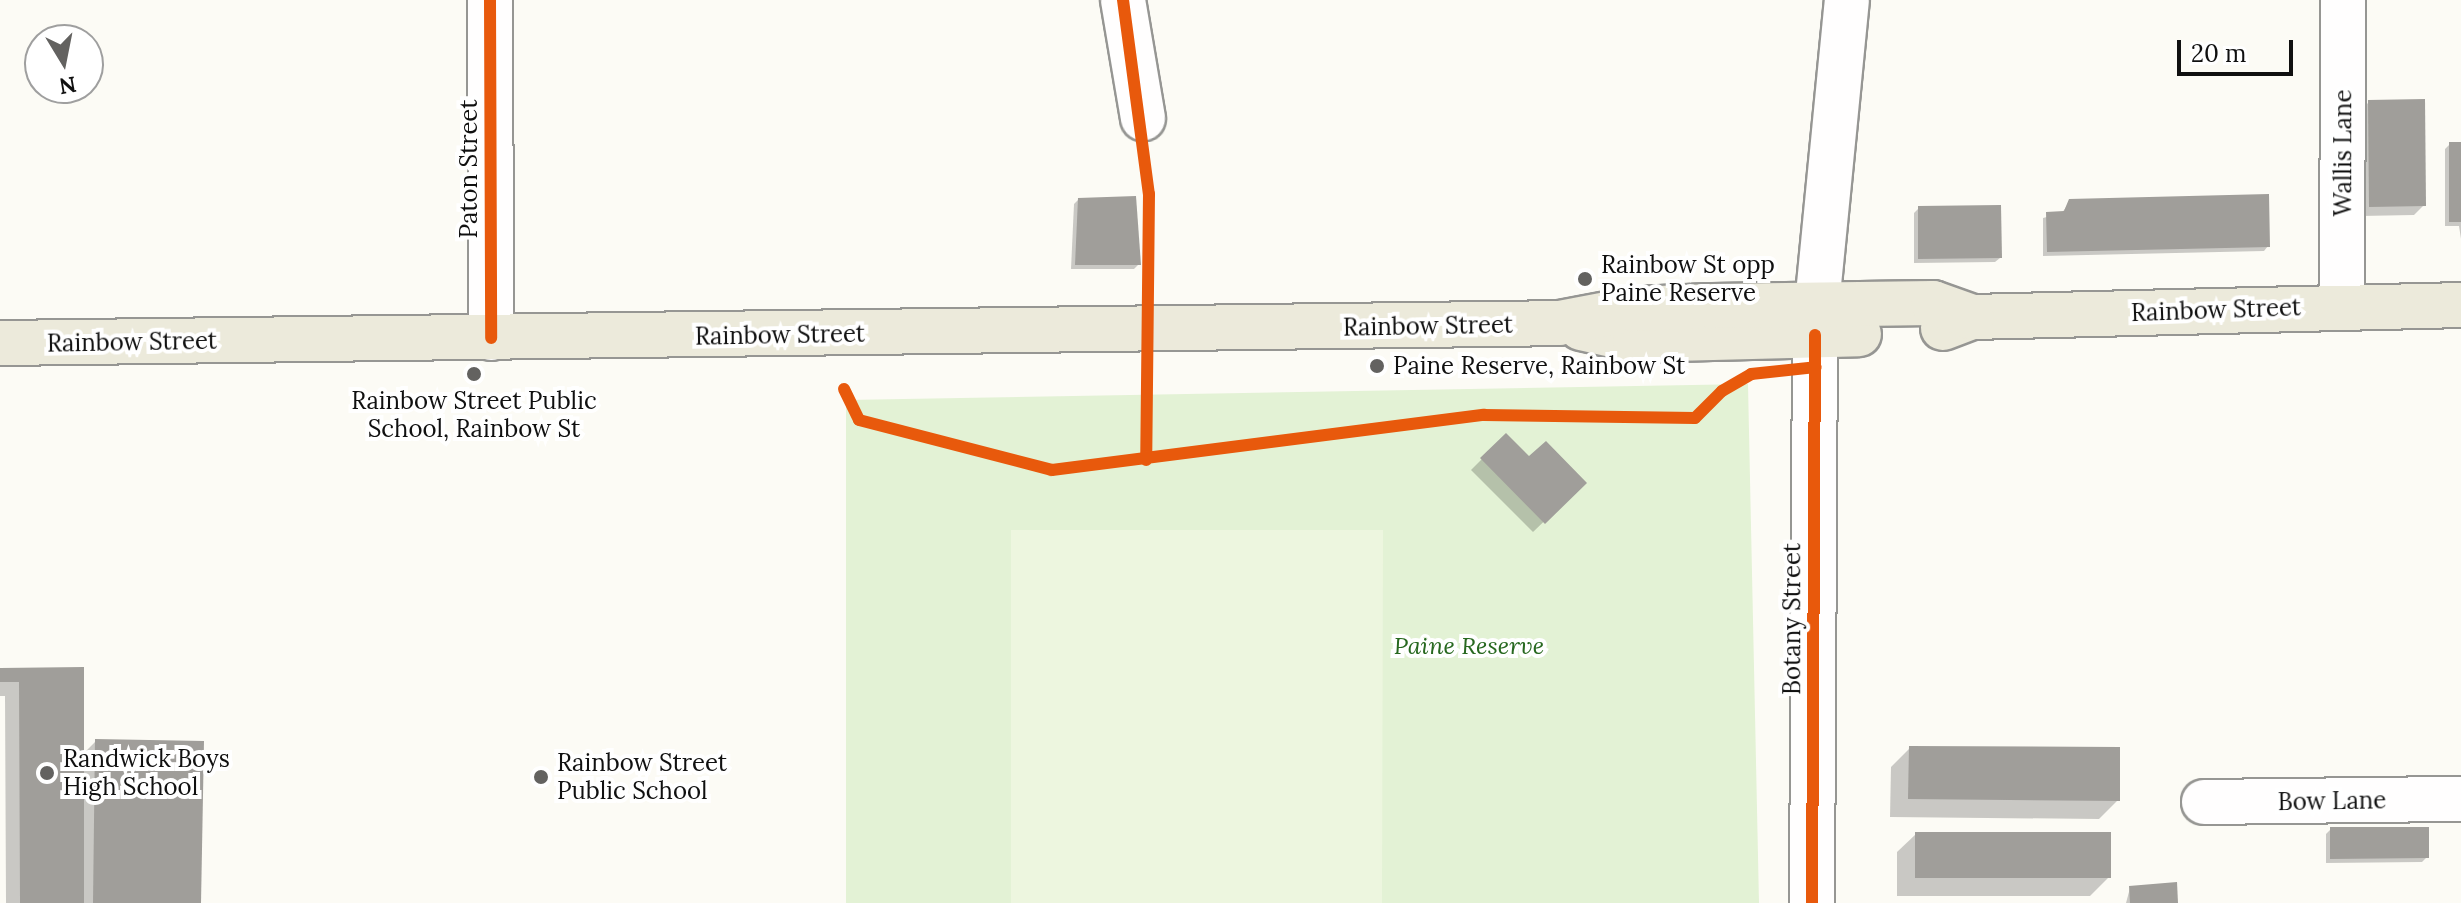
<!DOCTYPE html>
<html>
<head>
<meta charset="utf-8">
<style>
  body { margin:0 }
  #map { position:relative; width:2461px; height:903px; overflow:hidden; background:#fcfbf5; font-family:Lora,serif }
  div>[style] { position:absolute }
  .green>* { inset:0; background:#e3f2d5 }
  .pitch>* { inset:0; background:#edf6df }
  .shadow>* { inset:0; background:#0003 }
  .building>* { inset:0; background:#a09e9a }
  .roads { filter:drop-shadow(2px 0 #969693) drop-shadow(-2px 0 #969693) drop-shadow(0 2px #969693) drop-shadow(0 -2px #969693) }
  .minor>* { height:44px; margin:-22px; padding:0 22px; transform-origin:22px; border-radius:22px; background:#fffefe }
  .tertiary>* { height:44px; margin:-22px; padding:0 22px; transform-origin:22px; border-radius:22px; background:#fffefe }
  .primary>* { height:44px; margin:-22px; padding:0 22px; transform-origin:22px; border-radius:22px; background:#eceadb }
  .cycleway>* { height:12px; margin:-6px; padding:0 6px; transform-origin:6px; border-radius:6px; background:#e8590c }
  .dots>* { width:22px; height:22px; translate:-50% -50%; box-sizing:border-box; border:4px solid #fff; border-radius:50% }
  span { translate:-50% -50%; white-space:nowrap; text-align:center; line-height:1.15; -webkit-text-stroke:8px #fff; paint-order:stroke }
  .street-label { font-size:24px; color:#101010 }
  .poi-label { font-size:24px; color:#101010 }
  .left { translate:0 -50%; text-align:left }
  .park-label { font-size:24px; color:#27681f; font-style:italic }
  .north { position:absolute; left:24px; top:24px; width:80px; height:80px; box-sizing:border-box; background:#fff; border:2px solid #9f9f9f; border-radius:50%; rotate:170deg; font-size:22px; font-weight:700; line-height:32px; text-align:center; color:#101010 }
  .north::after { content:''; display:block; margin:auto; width:28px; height:36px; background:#636260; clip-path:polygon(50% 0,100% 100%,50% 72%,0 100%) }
  .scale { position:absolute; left:2177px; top:40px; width:116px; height:36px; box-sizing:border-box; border:4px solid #101010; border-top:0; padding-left:10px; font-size:24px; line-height:28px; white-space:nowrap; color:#101010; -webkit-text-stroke:6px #fff; paint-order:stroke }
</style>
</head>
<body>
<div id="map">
  <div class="green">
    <i style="clip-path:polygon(1748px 384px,1759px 903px,846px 903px,846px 400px)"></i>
  </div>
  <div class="pitch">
    <i style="clip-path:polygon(1011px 530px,1383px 530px,1382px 903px,1011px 903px)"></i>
  </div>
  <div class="shadow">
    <i style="clip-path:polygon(2369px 102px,2424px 205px,2414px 215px,2360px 216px,2359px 112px)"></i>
    <i style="clip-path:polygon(2450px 144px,2461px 144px,2461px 239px,2459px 226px,2445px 226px,2445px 149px)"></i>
    <i style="clip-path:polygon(1078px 200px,1139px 264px,1134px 269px,1071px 269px,1074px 204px)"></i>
    <i style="clip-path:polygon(2070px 201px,2268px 246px,2264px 251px,2043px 256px,2043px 218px,2062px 213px)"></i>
    <i style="clip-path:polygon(1919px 208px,2000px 258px,1995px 262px,1914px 263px,1914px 213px)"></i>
    <i style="clip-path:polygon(1506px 435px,1529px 459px,1584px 483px,1533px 532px,1471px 470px)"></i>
    <i style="clip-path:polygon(82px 669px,82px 755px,96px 741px,199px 903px,6px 903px,5px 696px,0 696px,0 670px)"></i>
    <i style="clip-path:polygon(1910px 748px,2118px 800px,2099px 819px,1890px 817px,1891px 767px)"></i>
    <i style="clip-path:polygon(2331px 829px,2427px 857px,2422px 862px,2326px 863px,2326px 834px)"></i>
    <i style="clip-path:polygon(1916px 834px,2109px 877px,2090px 896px,1897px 896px,1897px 852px)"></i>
    <i style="clip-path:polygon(2130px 888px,2176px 903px,2126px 903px)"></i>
  </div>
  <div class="building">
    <i style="clip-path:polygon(2425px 99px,2426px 206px,2369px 207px,2368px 100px)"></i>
    <i style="clip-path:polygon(2449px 142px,2461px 142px,2461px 222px,2449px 222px)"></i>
    <i style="clip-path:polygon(2269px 194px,2270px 247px,2047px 252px,2046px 212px,2064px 211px,2069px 199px)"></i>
    <i style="clip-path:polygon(1136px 196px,1141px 265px,1075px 265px,1078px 198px)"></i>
    <i style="clip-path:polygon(2001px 205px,2002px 258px,1918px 259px,1918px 206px)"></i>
    <i style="clip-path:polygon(1506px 433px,1529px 456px,1546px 441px,1587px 483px,1545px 524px,1480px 458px)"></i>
    <i style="clip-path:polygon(84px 667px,84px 903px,20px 903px,19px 682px,0 682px,0 668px)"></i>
    <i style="clip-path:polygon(95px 739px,204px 741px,201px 903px,93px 903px)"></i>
    <i style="clip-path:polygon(1909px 746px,2120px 747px,2120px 801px,1908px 799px)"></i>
    <i style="clip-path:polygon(2330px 827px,2429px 827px,2429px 858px,2330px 859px)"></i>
    <i style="clip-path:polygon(1915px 832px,2111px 832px,2111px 878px,1915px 878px)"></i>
    <i style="clip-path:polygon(2177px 882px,2178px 903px,2130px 903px,2129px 886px)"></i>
  </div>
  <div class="roads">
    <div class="minor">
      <i style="left:490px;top:0;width:338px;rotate:89.8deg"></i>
      <i style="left:1123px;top:0;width:120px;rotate:80.4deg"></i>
      <i style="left:2342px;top:307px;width:307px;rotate:-89.8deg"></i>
      <i style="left:2204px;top:802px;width:257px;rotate:-0.7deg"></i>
    </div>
    <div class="tertiary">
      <i style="left:1817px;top:305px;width:306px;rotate:-84.4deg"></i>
      <i style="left:1812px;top:903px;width:568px;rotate:-89.7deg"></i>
    </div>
    <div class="primary">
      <i style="left:1581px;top:328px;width:55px;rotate:12.5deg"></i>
      <i style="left:1635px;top:340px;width:224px;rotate:-1.5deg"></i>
      <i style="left:1943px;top:328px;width:31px;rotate:-21deg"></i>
      <i style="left:1972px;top:317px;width:489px;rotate:-1.4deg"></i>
      <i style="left:0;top:343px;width:1559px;rotate:-0.73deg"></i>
      <i style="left:1559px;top:323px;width:75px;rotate:-10.7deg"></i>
      <i style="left:1633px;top:309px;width:79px;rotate:-2.2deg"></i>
      <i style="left:1712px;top:306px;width:221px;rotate:-0.8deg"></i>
      <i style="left:1933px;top:303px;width:41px;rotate:19.7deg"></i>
    </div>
  </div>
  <div class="cycleway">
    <i style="left:490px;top:0;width:338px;rotate:89.8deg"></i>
    <i style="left:1123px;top:0;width:196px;rotate:82.4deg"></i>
    <i style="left:1149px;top:194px;width:266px;rotate:90.6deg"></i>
    <i style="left:844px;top:389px;width:34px;rotate:64deg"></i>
    <i style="left:859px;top:420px;width:199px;rotate:14.5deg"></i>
    <i style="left:1052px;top:470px;width:435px;rotate:-7.3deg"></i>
    <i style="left:1484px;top:415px;width:211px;rotate:0.8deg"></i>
    <i style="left:1695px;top:418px;width:38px;rotate:-45deg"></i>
    <i style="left:1722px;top:391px;width:34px;rotate:-30deg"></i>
    <i style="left:1751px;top:374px;width:65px;rotate:-6.1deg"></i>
    <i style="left:1812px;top:903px;width:568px;rotate:-89.7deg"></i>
  </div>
  <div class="dots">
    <i style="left:1585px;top:279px;background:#636260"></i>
    <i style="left:1377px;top:366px;background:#636260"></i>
    <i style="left:474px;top:374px;background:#636260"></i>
    <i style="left:47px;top:773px;background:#636260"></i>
    <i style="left:541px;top:777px;background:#636260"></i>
  </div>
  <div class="street-label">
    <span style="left:2343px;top:153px;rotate:-90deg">Wallis Lane</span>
    <span style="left:469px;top:169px;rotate:-90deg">Paton Street</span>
    <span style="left:2216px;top:310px;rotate:-2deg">Rainbow Street</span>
    <span style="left:1428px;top:326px;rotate:-1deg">Rainbow Street</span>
    <span style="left:780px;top:335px;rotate:-1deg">Rainbow Street</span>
    <span style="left:132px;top:342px;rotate:-1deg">Rainbow Street</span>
    <span style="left:1792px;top:619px;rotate:-90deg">Botany Street</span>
    <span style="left:2332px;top:801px;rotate:-1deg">Bow Lane</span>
  </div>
  <div class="poi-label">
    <span class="left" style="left:1601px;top:279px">Rainbow St opp<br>Paine Reserve</span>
    <span class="left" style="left:1393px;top:366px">Paine Reserve, Rainbow St</span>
    <span style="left:474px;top:415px">Rainbow Street Public<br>School, Rainbow St</span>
    <span class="left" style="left:63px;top:773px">Randwick Boys<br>High School</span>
    <span class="left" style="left:557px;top:777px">Rainbow Street<br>Public School</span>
  </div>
  <div class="park-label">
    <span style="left:1469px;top:646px">Paine Reserve</span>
  </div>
  <div class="north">N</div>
  <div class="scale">20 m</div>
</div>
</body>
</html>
